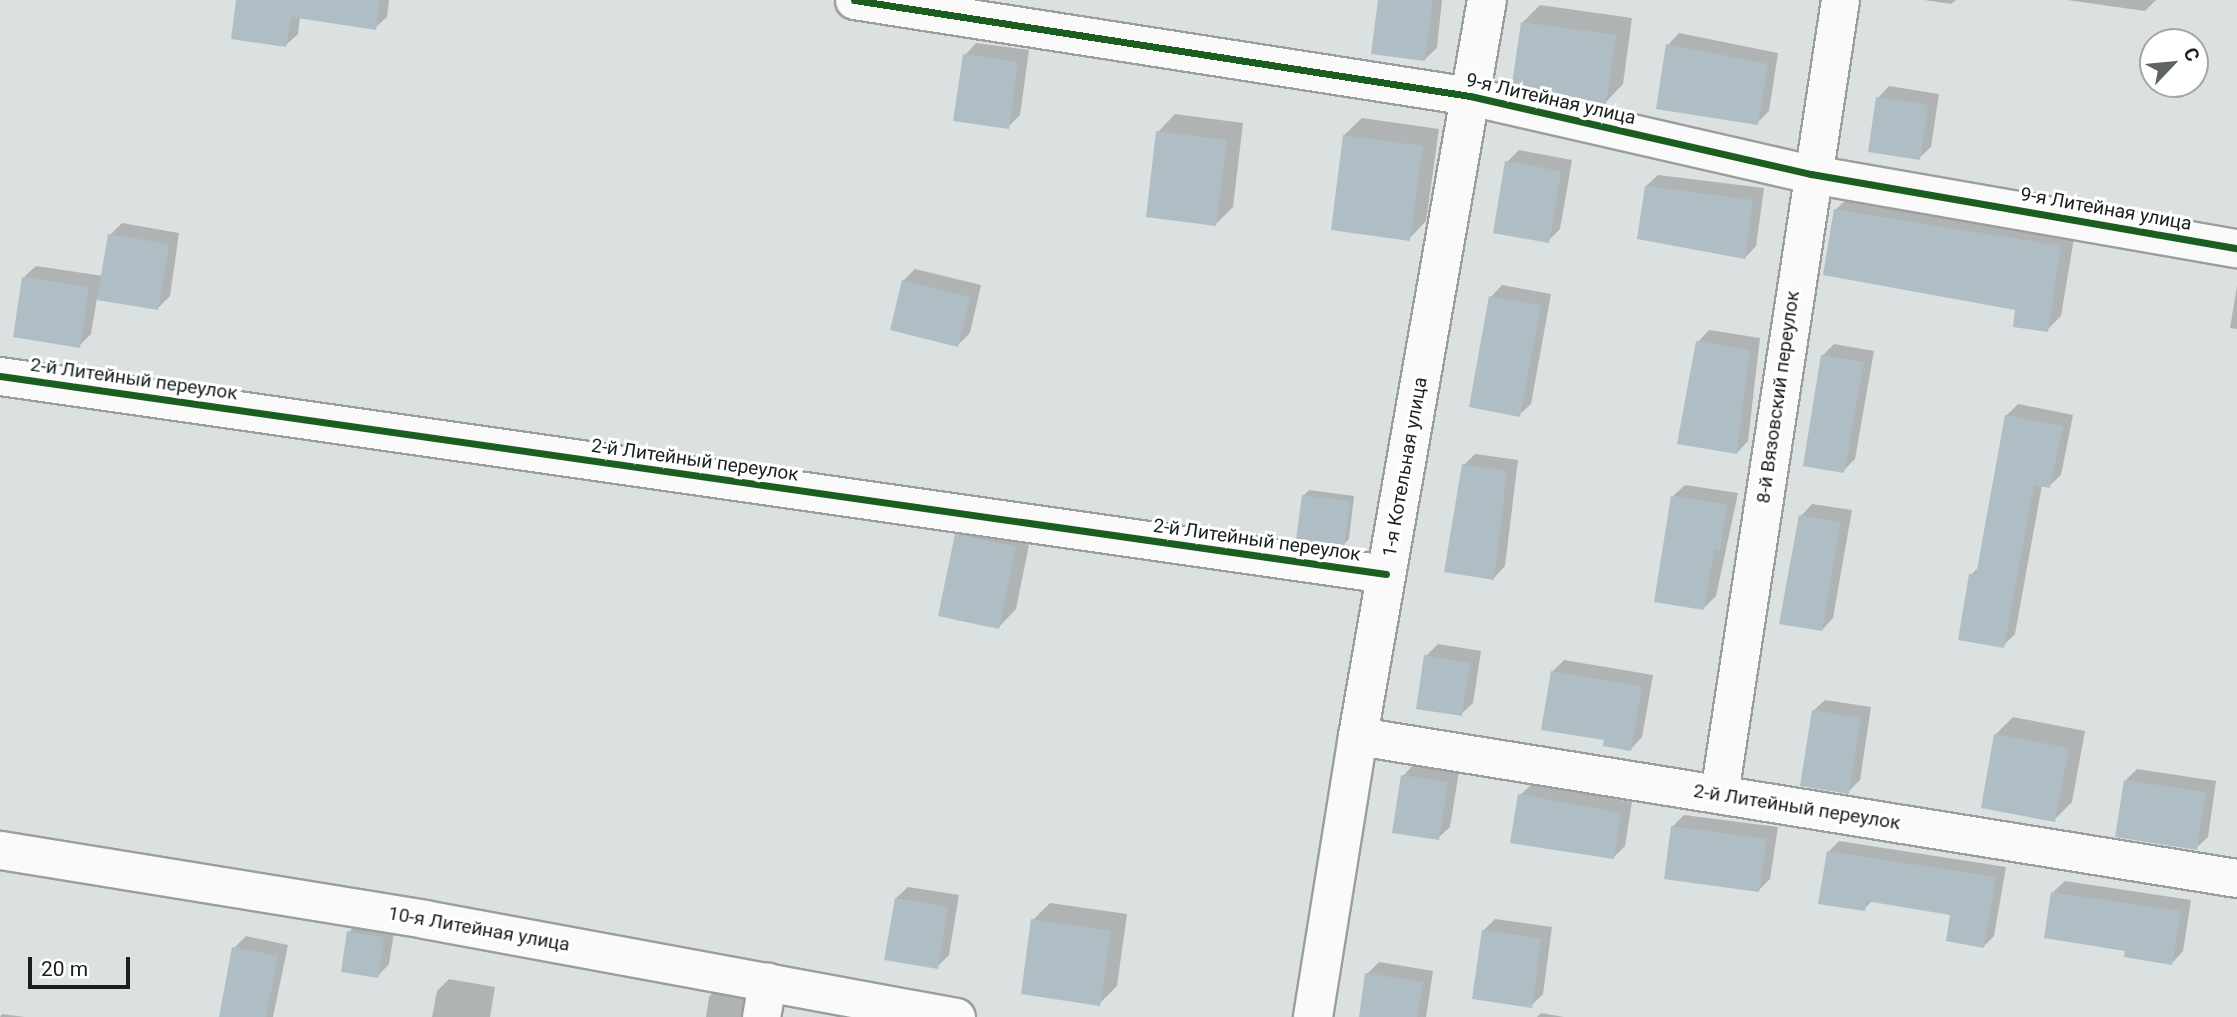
<!DOCTYPE html>
<html>
<head>
<meta charset="utf-8">
<style>
  body { margin:0 }
  #map { position:relative; width:2237px; height:1017px; overflow:hidden; background:#dbe0e1; font-family:Roboto,sans-serif }
  div>[style] { position:absolute }
  .shadow>* { inset:0; background:#0003 }
  .building>* { inset:0; background:#afbec4 }
  .roads { filter:drop-shadow(2px 0 #9b9e9f) drop-shadow(-2px 0 #9b9e9f) drop-shadow(0 2px #9b9e9f) drop-shadow(0 -2px #9b9e9f) }
  .minor>* { height:37px; margin:-18.5px; padding:0 18.5px; transform-origin:18.5px; border-radius:18.5px; background:#fafafa }
  .tertiary>* { height:38px; margin:-19px; padding:0 19px; transform-origin:19px; border-radius:19px; background:#fafafa }
  .cycleway>* { height:7px; margin:-3.5px; padding:0 3.5px; transform-origin:3.5px; border-radius:3.5px; background:#1b5e20 }
  span { translate:-50% -50%; white-space:nowrap; text-align:center; line-height:1.15; -webkit-text-stroke:6px #fff; paint-order:stroke }
  .street-label { font-size:19px; color:#1b1f20 }
  .north { position:absolute; left:2139px; top:28px; width:70px; height:70px; box-sizing:border-box; background:#fff; border:2px solid #a4a5a6; border-radius:50%; rotate:64deg; font-size:19px; font-weight:700; line-height:28px; text-align:center; color:#1b1f20 }
  .north::after { content:''; display:block; margin:auto; width:24px; height:32px; background:#5e6364; clip-path:polygon(50% 0,100% 100%,50% 72%,0 100%) }
  .scale { position:absolute; left:28px; top:957px; width:102px; height:32px; box-sizing:border-box; border:4px solid #1b1f20; border-top:0; padding-left:9px; font-size:21px; line-height:24px; white-space:nowrap; color:#1b1f20; -webkit-text-stroke:5px #fff; paint-order:stroke }
</style>
</head>
<body>
<div id="map">
  <div class="shadow">
    <i style="clip-path:polygon(238px 0,389px 0,387px 17px,375px 28px,300px 17px,298px 34px,286px 45px)"></i>
    <i style="clip-path:polygon(1378px 0,1442px 0,1437px 48px,1425px 59px)"></i>
    <i style="clip-path:polygon(1924px 0,1956px 0,1951px 4px)"></i>
    <i style="clip-path:polygon(2067px 0,2156px 0,2145px 11px)"></i>
    <i style="clip-path:polygon(1540px 5px,1632px 18px,1623px 84px,1606px 102px,1523px 22px)"></i>
    <i style="clip-path:polygon(1679px 33px,1778px 53px,1769px 111px,1757px 123px,1668px 45px)"></i>
    <i style="clip-path:polygon(976px 43px,1029px 50px,1020px 115px,1008px 127px,965px 55px)"></i>
    <i style="clip-path:polygon(1889px 86px,1939px 94px,1931px 147px,1919px 158px,1878px 98px)"></i>
    <i style="clip-path:polygon(1175px 114px,1243px 123px,1233px 207px,1216px 224px,1158px 132px)"></i>
    <i style="clip-path:polygon(1362px 118px,1439px 129px,1426px 221px,1409px 239px,1344px 135px)"></i>
    <i style="clip-path:polygon(1519px 150px,1572px 160px,1560px 229px,1548px 241px,1507px 162px)"></i>
    <i style="clip-path:polygon(1658px 175px,1764px 188px,1756px 246px,1745px 258px,1646px 186px)"></i>
    <i style="clip-path:polygon(1850px 196px,2075px 232px,2061px 316px,2047px 330px,2017px 309px,1835px 210px)"></i>
    <i style="clip-path:polygon(122px 223px,179px 233px,170px 296px,158px 308px,97px 298px,91px 334px,79px 346px,24px 277px,36px 266px,103px 276px,110px 235px)"></i>
    <i style="clip-path:polygon(915px 269px,981px 285px,970px 333px,958px 345px,903px 281px)"></i>
    <i style="clip-path:polygon(1502px 285px,1551px 294px,1531px 404px,1519px 415px,1491px 297px)"></i>
    <i style="clip-path:polygon(2237px 286px,2237px 329px,2230px 328px)"></i>
    <i style="clip-path:polygon(1709px 330px,1760px 338px,1748px 441px,1737px 453px,1698px 342px)"></i>
    <i style="clip-path:polygon(1834px 344px,1874px 351px,1855px 459px,1843px 471px,1822px 356px)"></i>
    <i style="clip-path:polygon(2018px 404px,2073px 415px,2061px 475px,2049px 486px,2042px 485px,2015px 634px,2003px 646px,1971px 575px,1979px 567px,2006px 416px)"></i>
    <i style="clip-path:polygon(1475px 454px,1518px 460px,1505px 566px,1494px 578px,1464px 465px)"></i>
    <i style="clip-path:polygon(1685px 485px,1738px 493px,1716px 596px,1704px 608px,1673px 496px)"></i>
    <i style="clip-path:polygon(1309px 490px,1354px 496px,1349px 539px,1343px 545px,1303px 496px)"></i>
    <i style="clip-path:polygon(1812px 504px,1852px 510px,1833px 618px,1822px 630px,1801px 516px)"></i>
    <i style="clip-path:polygon(974px 517px,1032px 530px,1016px 609px,999px 627px,957px 535px)"></i>
    <i style="clip-path:polygon(1438px 644px,1481px 651px,1473px 703px,1461px 714px,1426px 656px)"></i>
    <i style="clip-path:polygon(1564px 660px,1653px 675px,1642px 737px,1631px 749px,1606px 739px,1552px 672px)"></i>
    <i style="clip-path:polygon(1825px 700px,1871px 707px,1860px 780px,1848px 792px,1813px 711px)"></i>
    <i style="clip-path:polygon(2013px 717px,2085px 731px,2072px 802px,2054px 820px,1996px 734px)"></i>
    <i style="clip-path:polygon(1414px 764px,1459px 771px,1450px 827px,1438px 838px,1403px 776px)"></i>
    <i style="clip-path:polygon(2137px 769px,2216px 781px,2208px 837px,2196px 848px,2126px 780px)"></i>
    <i style="clip-path:polygon(1532px 784px,1632px 802px,1625px 846px,1613px 858px,1520px 795px)"></i>
    <i style="clip-path:polygon(1684px 815px,1778px 827px,1770px 879px,1758px 891px,1672px 827px)"></i>
    <i style="clip-path:polygon(1839px 841px,2006px 867px,1994px 936px,1984px 946px,1952px 914px,1873px 900px,1864px 909px,1829px 851px)"></i>
    <i style="clip-path:polygon(2065px 881px,2191px 900px,2183px 951px,2172px 963px,2127px 950px,2053px 892px)"></i>
    <i style="clip-path:polygon(908px 887px,959px 895px,949px 955px,937px 967px,896px 898px)"></i>
    <i style="clip-path:polygon(1050px 903px,1127px 914px,1117px 986px,1099px 1004px,1033px 920px)"></i>
    <i style="clip-path:polygon(1495px 919px,1552px 927px,1543px 994px,1531px 1006px,1483px 931px)"></i>
    <i style="clip-path:polygon(361px 920px,395px 926px,389px 964px,378px 976px,349px 932px)"></i>
    <i style="clip-path:polygon(246px 936px,288px 945px,273px 1017px,221px 1017px,234px 948px)"></i>
    <i style="clip-path:polygon(1379px 962px,1433px 971px,1426px 1017px,1360px 1017px,1367px 974px)"></i>
    <i style="clip-path:polygon(449px 979px,495px 987px,490px 1017px,432px 1017px,437px 991px)"></i>
    <i style="clip-path:polygon(720px 985px,753px 989px,752px 1017px,706px 1017px,709px 997px)"></i>
    <i style="clip-path:polygon(1541px 1013px,1564px 1017px,1537px 1017px)"></i>
    <i style="clip-path:polygon(2px 1014px,25px 1017px,0 1017px)"></i>
  </div>
  <div class="building">
    <i style="clip-path:polygon(236px 0,380px 0,376px 30px,291px 17px,286px 47px,231px 39px)"></i>
    <i style="clip-path:polygon(1378px 0,1433px 0,1425px 61px,1371px 54px)"></i>
    <i style="clip-path:polygon(1521px 22px,1616px 35px,1606px 104px,1512px 84px)"></i>
    <i style="clip-path:polygon(1666px 44px,1768px 64px,1758px 125px,1656px 109px)"></i>
    <i style="clip-path:polygon(963px 54px,1018px 62px,1009px 129px,953px 121px)"></i>
    <i style="clip-path:polygon(1876px 97px,1928px 105px,1920px 160px,1868px 152px)"></i>
    <i style="clip-path:polygon(1156px 131px,1227px 140px,1216px 226px,1146px 217px)"></i>
    <i style="clip-path:polygon(1343px 135px,1423px 146px,1410px 241px,1331px 230px)"></i>
    <i style="clip-path:polygon(1505px 161px,1561px 171px,1549px 243px,1493px 233px)"></i>
    <i style="clip-path:polygon(1645px 186px,1753px 200px,1745px 259px,1637px 239px)"></i>
    <i style="clip-path:polygon(1834px 209px,2061px 246px,2048px 332px,2013px 327px,2015px 310px,1823px 275px)"></i>
    <i style="clip-path:polygon(108px 234px,169px 244px,158px 310px,97px 300px)"></i>
    <i style="clip-path:polygon(22px 277px,89px 287px,80px 348px,13px 337px)"></i>
    <i style="clip-path:polygon(902px 280px,970px 297px,958px 347px,890px 330px)"></i>
    <i style="clip-path:polygon(1489px 296px,1541px 305px,1520px 417px,1469px 407px)"></i>
    <i style="clip-path:polygon(1696px 341px,1750px 350px,1737px 454px,1677px 444px)"></i>
    <i style="clip-path:polygon(1821px 355px,1864px 362px,1844px 473px,1803px 466px)"></i>
    <i style="clip-path:polygon(2005px 415px,2063px 426px,2050px 488px,2034px 485px,2004px 648px,1958px 640px,1969px 574px,1976px 575px)"></i>
    <i style="clip-path:polygon(1462px 464px,1507px 471px,1494px 580px,1444px 572px)"></i>
    <i style="clip-path:polygon(1302px 495px,1350px 501px,1344px 547px,1296px 540px)"></i>
    <i style="clip-path:polygon(1671px 496px,1727px 504px,1720px 550px,1714px 549px,1704px 610px,1654px 602px)"></i>
    <i style="clip-path:polygon(1799px 515px,1841px 522px,1822px 631px,1779px 624px)"></i>
    <i style="clip-path:polygon(955px 534px,1016px 547px,999px 629px,938px 616px)"></i>
    <i style="clip-path:polygon(1424px 655px,1470px 663px,1462px 716px,1416px 709px)"></i>
    <i style="clip-path:polygon(1551px 671px,1642px 686px,1631px 751px,1603px 746px,1604px 740px,1541px 730px)"></i>
    <i style="clip-path:polygon(1812px 710px,1861px 718px,1849px 794px,1800px 786px)"></i>
    <i style="clip-path:polygon(1994px 734px,2069px 748px,2055px 822px,1981px 808px)"></i>
    <i style="clip-path:polygon(1401px 775px,1448px 782px,1439px 840px,1392px 833px)"></i>
    <i style="clip-path:polygon(2124px 780px,2206px 792px,2197px 850px,2115px 837px)"></i>
    <i style="clip-path:polygon(1518px 794px,1621px 813px,1614px 859px,1510px 843px)"></i>
    <i style="clip-path:polygon(1671px 826px,1767px 839px,1759px 892px,1664px 879px)"></i>
    <i style="clip-path:polygon(1827px 851px,1996px 877px,1984px 948px,1946px 941px,1950px 915px,1866px 901px,1865px 911px,1818px 904px)"></i>
    <i style="clip-path:polygon(2051px 892px,2181px 911px,2172px 965px,2124px 957px,2125px 951px,2044px 938px)"></i>
    <i style="clip-path:polygon(895px 898px,948px 906px,938px 969px,884px 960px)"></i>
    <i style="clip-path:polygon(1031px 919px,1111px 931px,1100px 1006px,1021px 994px)"></i>
    <i style="clip-path:polygon(1482px 930px,1541px 938px,1532px 1008px,1472px 999px)"></i>
    <i style="clip-path:polygon(347px 931px,384px 937px,378px 978px,341px 972px)"></i>
    <i style="clip-path:polygon(232px 947px,278px 956px,266px 1017px,219px 1017px)"></i>
    <i style="clip-path:polygon(1365px 973px,1423px 982px,1417px 1017px,1359px 1017px)"></i>
  </div>
  <div class="roads">
    <div class="minor">
      <i style="left:854px;top:0;width:623px;rotate:8.86deg"></i>
      <i style="left:1470px;top:96px;width:350px;rotate:12.9deg"></i>
      <i style="left:1811px;top:174px;width:432px;rotate:9.9deg"></i>
      <i style="left:0;top:376px;width:1400px;rotate:8.13deg"></i>
      <i style="left:1358px;top:736px;width:890px;rotate:9.18deg"></i>
      <i style="left:1719px;top:794px;width:803px;rotate:-81.34deg"></i>
      <i style="left:0;top:850px;width:430px;rotate:9.2deg"></i>
      <i style="left:424px;top:919px;width:541px;rotate:10.44deg"></i>
      <i style="left:761px;top:1017px;width:36px;rotate:-80deg"></i>
    </div>
    <div class="tertiary">
      <i style="left:1313px;top:1017px;width:285px;rotate:-80.9deg"></i>
      <i style="left:1358px;top:736px;width:747px;rotate:-80.06deg"></i>
    </div>
  </div>
  <div class="cycleway">
    <i style="left:854px;top:0;width:623px;rotate:8.86deg"></i>
    <i style="left:1470px;top:96px;width:350px;rotate:12.9deg"></i>
    <i style="left:1811px;top:174px;width:432px;rotate:9.9deg"></i>
    <i style="left:0;top:376px;width:1400px;rotate:8.13deg"></i>
  </div>
  <div class="street-label">
    <span style="left:1551px;top:99px;rotate:13deg">9-я Литейная улица</span>
    <span style="left:2106px;top:209px;rotate:10deg">9-я Литейная улица</span>
    <span style="left:134px;top:379px;rotate:8deg">2-й Литейный переулок</span>
    <span style="left:1778px;top:397px;rotate:-82deg">8-й Вязовский переулок</span>
    <span style="left:695px;top:460px;rotate:8deg">2-й Литейный переулок</span>
    <span style="left:1405px;top:467px;rotate:-80deg">1-я Котельная улица</span>
    <span style="left:1257px;top:540px;rotate:8deg">2-й Литейный переулок</span>
    <span style="left:1797px;top:807px;rotate:9deg">2-й Литейный переулок</span>
    <span style="left:479px;top:929px;rotate:10deg">10-я Литейная улица</span>
  </div>
  <div class="north">С</div>
  <div class="scale">20 m</div>
</div>
</body>
</html>
